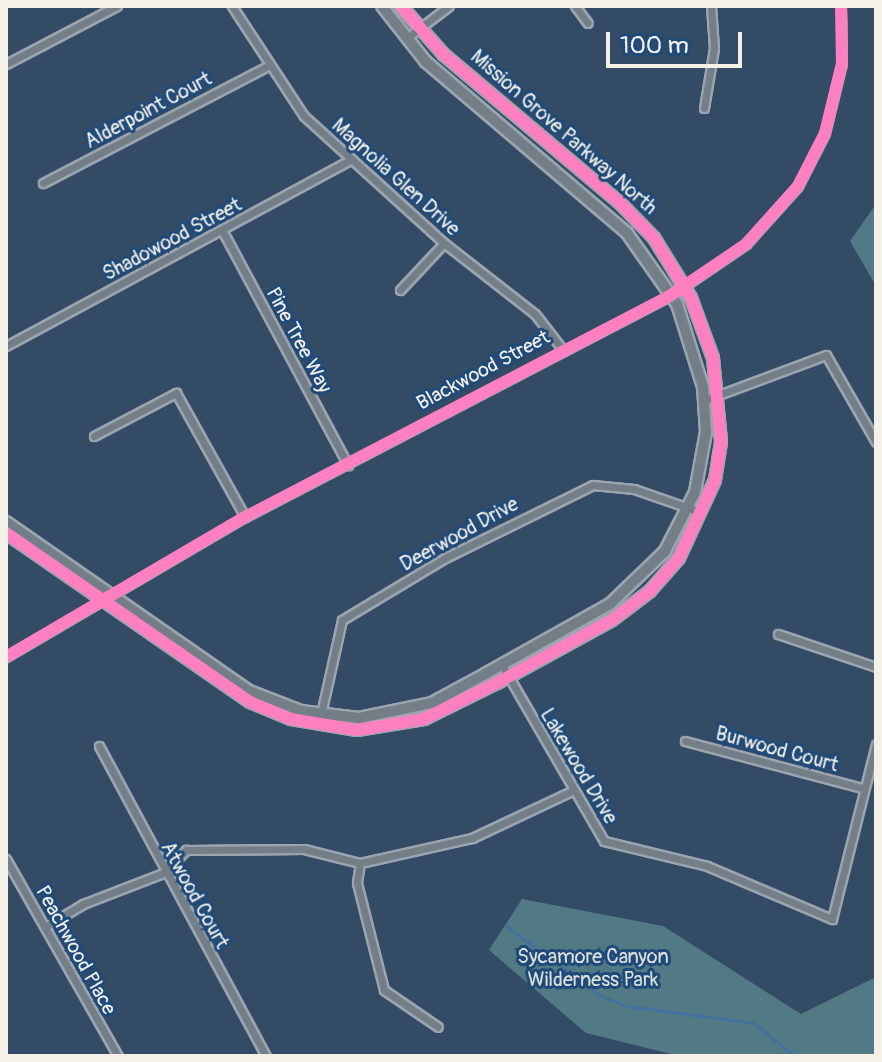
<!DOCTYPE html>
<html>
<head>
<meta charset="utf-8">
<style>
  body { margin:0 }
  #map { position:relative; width:882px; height:1062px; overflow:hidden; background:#344b65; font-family:Pangolin,sans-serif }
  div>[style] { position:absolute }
  .green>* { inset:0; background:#517a84 }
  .stream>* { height:3px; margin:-1.5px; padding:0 1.5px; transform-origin:1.5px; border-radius:1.5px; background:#43719d }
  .roads { filter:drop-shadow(2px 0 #9ba5af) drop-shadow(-2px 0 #9ba5af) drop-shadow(0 2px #9ba5af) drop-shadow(0 -2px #9ba5af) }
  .street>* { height:7px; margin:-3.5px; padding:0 3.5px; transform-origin:3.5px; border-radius:3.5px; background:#737e87 }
  .secondary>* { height:10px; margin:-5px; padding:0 5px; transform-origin:5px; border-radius:5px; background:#737e87 }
  .cycleway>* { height:12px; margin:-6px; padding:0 6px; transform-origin:6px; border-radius:6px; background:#ff80c0 }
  span { translate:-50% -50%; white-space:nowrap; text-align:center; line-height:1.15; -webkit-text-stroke:6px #1f4a7a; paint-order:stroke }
  .street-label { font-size:20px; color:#f4f1e8 }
  .park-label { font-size:20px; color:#dce0da }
  .frame { position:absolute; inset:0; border:8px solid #f4f1e8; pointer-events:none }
  .scale { position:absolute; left:606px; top:32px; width:136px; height:36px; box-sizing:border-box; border:4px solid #f4f1e8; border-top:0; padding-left:10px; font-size:24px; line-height:28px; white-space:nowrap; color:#f4f1e8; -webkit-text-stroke:6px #1f4a7a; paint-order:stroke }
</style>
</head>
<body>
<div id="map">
  <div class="green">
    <i style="clip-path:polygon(876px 204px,876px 286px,850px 241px)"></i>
    <i style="clip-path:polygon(522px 899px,663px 926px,801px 1014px,876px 977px,876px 1056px,679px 1056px,586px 1033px,489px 950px)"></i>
  </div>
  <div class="stream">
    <i style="left:506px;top:926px;width:118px;rotate:36.4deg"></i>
    <i style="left:601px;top:996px;width:28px;rotate:21deg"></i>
    <i style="left:627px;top:1006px;width:128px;rotate:7.6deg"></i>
    <i style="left:754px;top:1023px;width:52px;rotate:39.5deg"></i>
  </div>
  <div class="roads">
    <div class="street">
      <i style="left:232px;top:6px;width:131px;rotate:56.8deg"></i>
      <i style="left:304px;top:116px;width:189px;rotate:42.2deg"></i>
      <i style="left:444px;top:243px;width:115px;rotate:38deg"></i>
      <i style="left:535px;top:314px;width:46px;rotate:52.1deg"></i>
      <i style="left:575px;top:6px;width:21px;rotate:53deg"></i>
      <i style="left:408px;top:37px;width:51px;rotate:-37.1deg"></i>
      <i style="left:6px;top:64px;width:125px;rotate:-27.6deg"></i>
      <i style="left:704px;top:108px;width:61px;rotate:-80.5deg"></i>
      <i style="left:714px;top:48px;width:42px;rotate:-94.1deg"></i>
      <i style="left:43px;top:183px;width:254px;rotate:-27.5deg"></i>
      <i style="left:222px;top:230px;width:267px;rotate:61.8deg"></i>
      <i style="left:400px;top:290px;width:64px;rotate:-46.9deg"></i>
      <i style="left:6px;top:346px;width:393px;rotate:-28.4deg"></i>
      <i style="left:705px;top:400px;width:129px;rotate:-20.4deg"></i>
      <i style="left:826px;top:355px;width:100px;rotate:60.1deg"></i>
      <i style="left:94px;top:436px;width:93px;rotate:-27.7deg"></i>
      <i style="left:176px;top:393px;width:142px;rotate:60.9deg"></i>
      <i style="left:778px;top:634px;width:103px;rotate:18.6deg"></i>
      <i style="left:6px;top:657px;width:277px;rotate:-30.4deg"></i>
      <i style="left:245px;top:517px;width:480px;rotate:-27.5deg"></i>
      <i style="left:671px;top:295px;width:91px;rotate:-34.2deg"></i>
      <i style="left:746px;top:244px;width:78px;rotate:-48.1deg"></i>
      <i style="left:798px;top:186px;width:59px;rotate:-63deg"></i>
      <i style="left:825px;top:133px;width:72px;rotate:-76.3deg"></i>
      <i style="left:842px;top:63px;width:57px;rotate:-91deg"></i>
      <i style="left:502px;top:665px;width:203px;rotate:59.9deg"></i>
      <i style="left:604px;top:841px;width:106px;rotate:13.6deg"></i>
      <i style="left:707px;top:866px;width:136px;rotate:23deg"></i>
      <i style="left:832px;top:919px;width:180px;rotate:-75.9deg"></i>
      <i style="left:321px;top:714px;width:96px;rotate:-77.4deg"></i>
      <i style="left:342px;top:620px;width:122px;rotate:-31deg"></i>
      <i style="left:447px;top:557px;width:163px;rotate:-26.3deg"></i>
      <i style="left:593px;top:485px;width:41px;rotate:5.6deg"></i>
      <i style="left:634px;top:489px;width:70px;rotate:19.2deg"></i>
      <i style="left:685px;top:741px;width:183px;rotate:14.9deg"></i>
      <i style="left:99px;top:746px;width:352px;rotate:61.7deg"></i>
      <i style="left:6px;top:859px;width:227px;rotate:60.4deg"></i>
      <i style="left:360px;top:863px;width:20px;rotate:99deg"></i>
      <i style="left:357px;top:883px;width:110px;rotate:75.8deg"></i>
      <i style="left:384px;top:990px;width:65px;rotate:34.4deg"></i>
      <i style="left:45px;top:927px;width:44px;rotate:-31.2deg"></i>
      <i style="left:83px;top:904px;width:86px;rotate:-21.2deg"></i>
      <i style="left:163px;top:873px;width:33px;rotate:-45deg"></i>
      <i style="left:186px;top:850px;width:118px;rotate:-0.5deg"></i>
      <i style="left:304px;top:849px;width:58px;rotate:14deg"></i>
      <i style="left:360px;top:863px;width:115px;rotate:-12.6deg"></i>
      <i style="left:472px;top:838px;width:110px;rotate:-25.2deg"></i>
    </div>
    <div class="secondary">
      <i style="left:6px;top:522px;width:296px;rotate:34.8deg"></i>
      <i style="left:249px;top:691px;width:56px;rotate:21deg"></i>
      <i style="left:301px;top:711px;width:58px;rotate:6.9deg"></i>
      <i style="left:359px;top:718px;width:75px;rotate:-11.6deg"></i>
      <i style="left:432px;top:703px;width:63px;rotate:-28.6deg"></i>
      <i style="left:487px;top:673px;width:141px;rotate:-29.3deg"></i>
      <i style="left:610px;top:604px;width:76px;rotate:-43.9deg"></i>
      <i style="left:665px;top:551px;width:66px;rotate:-63deg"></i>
      <i style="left:695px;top:492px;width:61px;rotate:-79.6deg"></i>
      <i style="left:706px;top:432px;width:45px;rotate:-93.8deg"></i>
      <i style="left:703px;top:387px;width:87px;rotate:-107.4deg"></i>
      <i style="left:677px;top:304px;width:87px;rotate:-125.2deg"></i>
      <i style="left:627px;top:233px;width:264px;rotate:-139.6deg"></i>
      <i style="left:426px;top:62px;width:71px;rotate:-128.2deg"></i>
      <i style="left:6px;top:533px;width:297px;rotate:34.7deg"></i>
      <i style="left:250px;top:702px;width:44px;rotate:22.5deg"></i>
      <i style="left:291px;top:719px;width:67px;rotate:9.5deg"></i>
      <i style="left:357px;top:730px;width:68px;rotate:-9.3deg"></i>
      <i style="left:424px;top:719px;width:81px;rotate:-26.3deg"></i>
      <i style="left:497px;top:683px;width:131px;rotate:-28.7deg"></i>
      <i style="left:612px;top:620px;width:48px;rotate:-37.3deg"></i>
      <i style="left:650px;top:591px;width:44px;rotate:-48.7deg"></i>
      <i style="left:679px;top:558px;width:86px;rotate:-65.2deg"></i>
      <i style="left:715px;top:480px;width:39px;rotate:-81deg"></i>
      <i style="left:721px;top:441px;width:83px;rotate:-95.5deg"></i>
      <i style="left:713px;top:358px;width:64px;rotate:-110.1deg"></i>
      <i style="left:691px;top:298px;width:70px;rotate:-121.7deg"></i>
      <i style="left:654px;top:238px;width:49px;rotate:-134.2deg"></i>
      <i style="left:620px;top:203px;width:230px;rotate:-139.9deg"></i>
      <i style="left:444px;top:55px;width:65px;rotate:-131.3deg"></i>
    </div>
  </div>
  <div class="cycleway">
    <i style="left:6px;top:533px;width:297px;rotate:34.7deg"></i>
    <i style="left:250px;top:702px;width:44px;rotate:22.5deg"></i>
    <i style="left:291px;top:719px;width:67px;rotate:9.5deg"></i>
    <i style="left:357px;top:730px;width:68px;rotate:-9.3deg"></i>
    <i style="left:424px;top:719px;width:81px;rotate:-26.3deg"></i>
    <i style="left:497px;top:683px;width:131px;rotate:-28.7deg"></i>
    <i style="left:612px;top:620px;width:48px;rotate:-37.3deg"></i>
    <i style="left:650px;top:591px;width:44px;rotate:-48.7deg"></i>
    <i style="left:679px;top:558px;width:86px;rotate:-65.2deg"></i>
    <i style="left:715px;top:480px;width:39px;rotate:-81deg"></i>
    <i style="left:721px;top:441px;width:83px;rotate:-95.5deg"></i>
    <i style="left:713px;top:358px;width:64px;rotate:-110.1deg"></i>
    <i style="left:691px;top:298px;width:70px;rotate:-121.7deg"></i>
    <i style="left:654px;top:238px;width:49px;rotate:-134.2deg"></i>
    <i style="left:620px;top:203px;width:230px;rotate:-139.9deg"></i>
    <i style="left:444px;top:55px;width:65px;rotate:-131.3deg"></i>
    <i style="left:6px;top:657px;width:277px;rotate:-30.4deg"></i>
    <i style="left:245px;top:517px;width:480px;rotate:-27.5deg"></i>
    <i style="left:671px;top:295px;width:91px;rotate:-34.2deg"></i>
    <i style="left:746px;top:244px;width:78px;rotate:-48.1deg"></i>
    <i style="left:798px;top:186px;width:59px;rotate:-63deg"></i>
    <i style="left:825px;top:133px;width:72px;rotate:-76.3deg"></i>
    <i style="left:842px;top:63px;width:57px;rotate:-91deg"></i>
  </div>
  <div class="street-label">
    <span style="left:148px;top:110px;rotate:-28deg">Alderpoint Court</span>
    <span style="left:564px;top:132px;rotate:41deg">Mission Grove Parkway North</span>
    <span style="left:396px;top:177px;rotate:42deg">Magnolia Glen Drive</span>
    <span style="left:172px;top:239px;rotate:-28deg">Shadowood Street</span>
    <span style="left:299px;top:340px;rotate:62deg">Pine Tree Way</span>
    <span style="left:483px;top:370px;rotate:-28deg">Blackwood Street</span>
    <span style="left:459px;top:534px;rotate:-29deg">Deerwood Drive</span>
    <span style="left:777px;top:749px;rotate:15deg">Burwood Court</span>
    <span style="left:579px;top:766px;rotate:59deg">Lakewood Drive</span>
    <span style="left:195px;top:895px;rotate:61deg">Atwood Court</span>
    <span style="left:76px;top:950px;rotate:61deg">Peachwood Place</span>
  </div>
  <div class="park-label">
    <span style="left:593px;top:968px">Sycamore Canyon<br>Wilderness Park</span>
  </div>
  <div class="frame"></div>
  <div class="scale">100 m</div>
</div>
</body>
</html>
